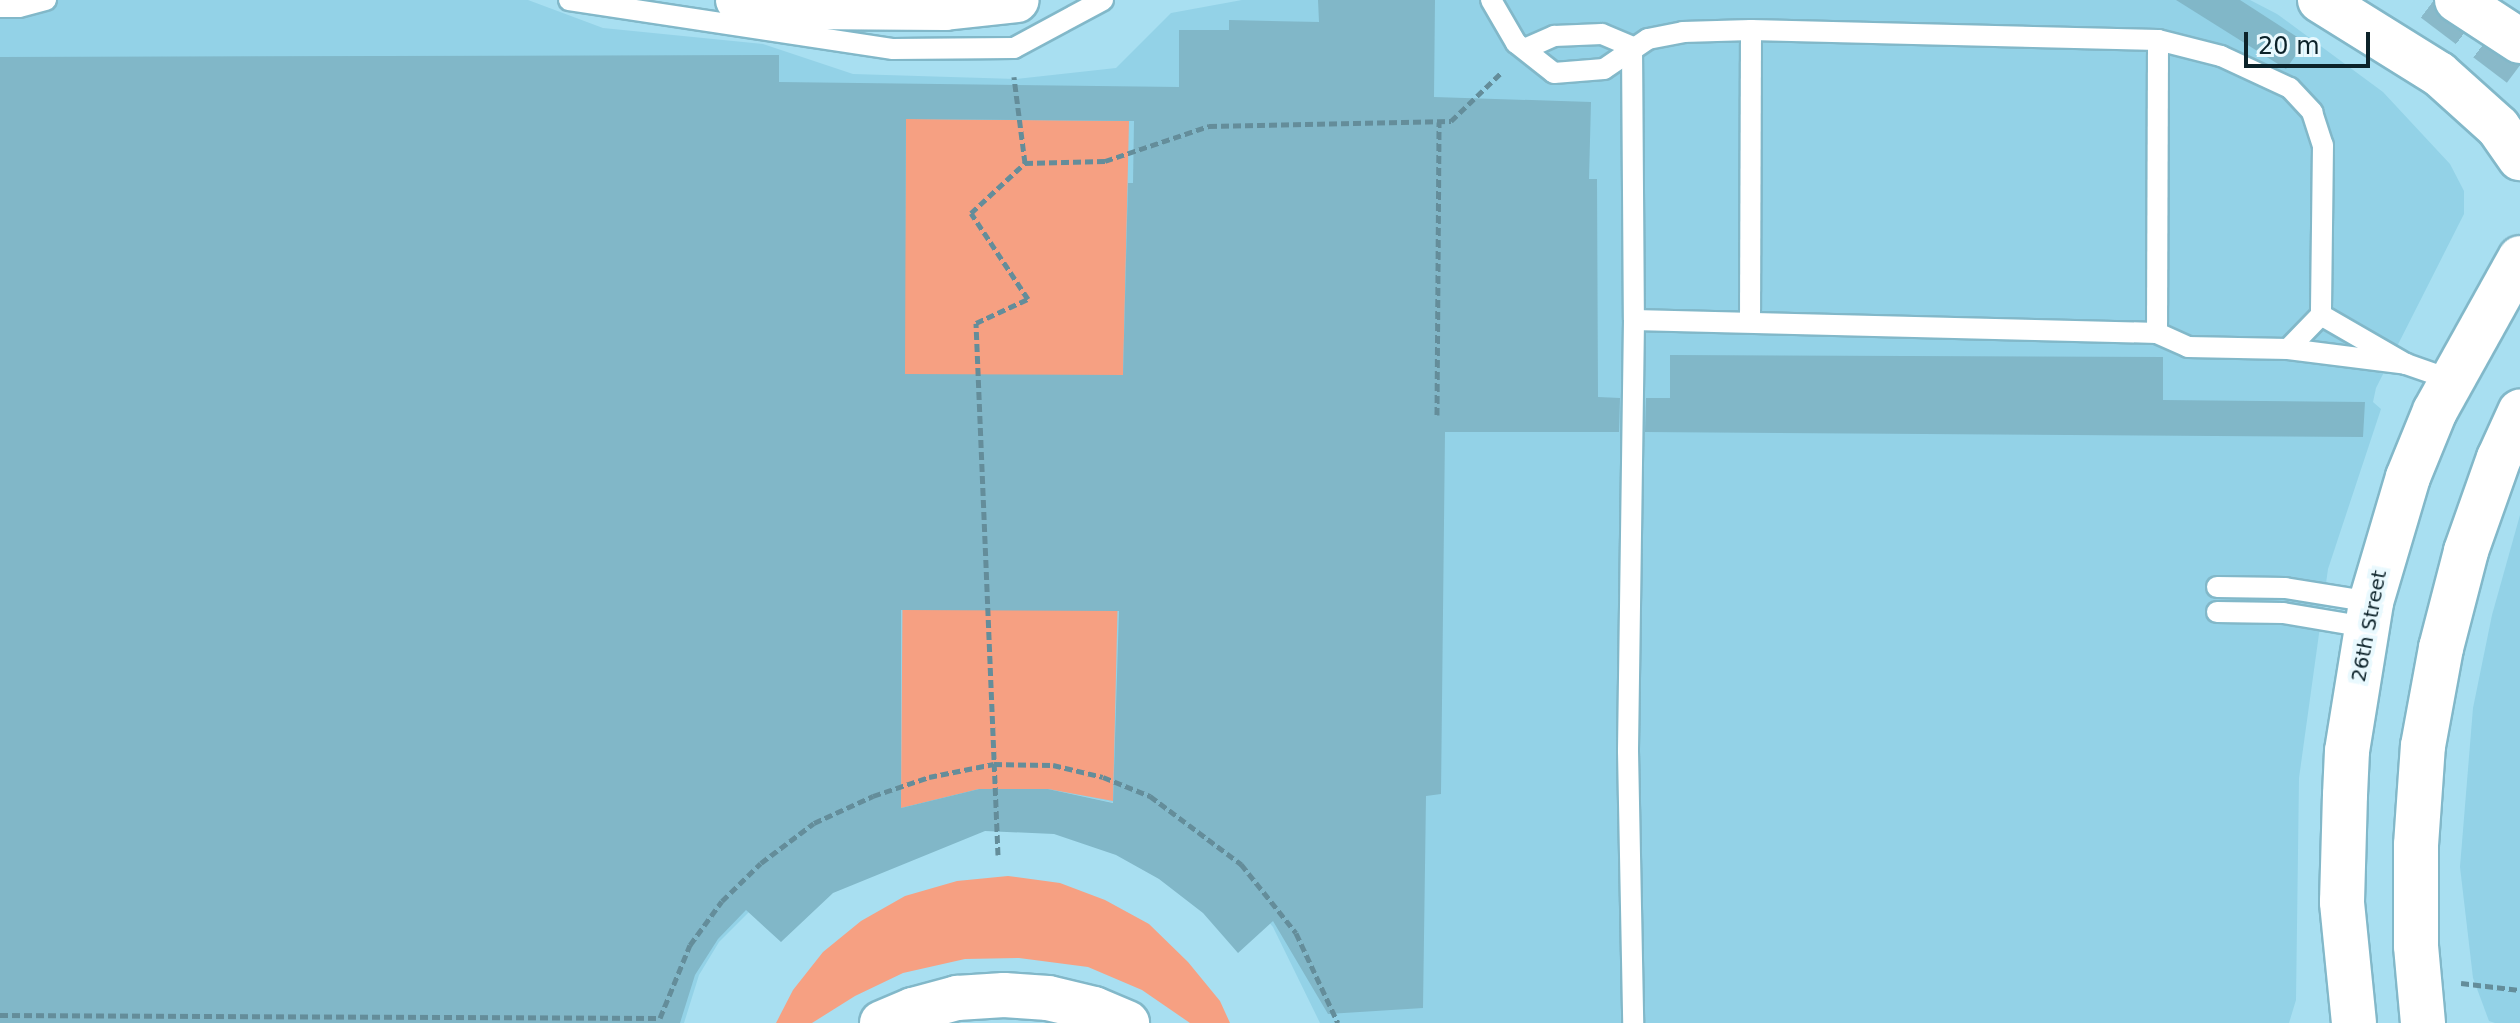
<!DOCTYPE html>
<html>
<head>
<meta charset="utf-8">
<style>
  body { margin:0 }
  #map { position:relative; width:2520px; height:1023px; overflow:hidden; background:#a8dff1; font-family:"DejaVu Sans",sans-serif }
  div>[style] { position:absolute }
  .built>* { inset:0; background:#93d2e7 }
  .green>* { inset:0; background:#f6a082 }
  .building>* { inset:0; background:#81b7c8 }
  .secondary-tunnel>* { height:44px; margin-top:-22px; transform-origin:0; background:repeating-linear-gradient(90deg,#89b9c9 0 44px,transparent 0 66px) }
  .path>* { height:5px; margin-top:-2.5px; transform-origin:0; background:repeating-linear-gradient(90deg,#648d9a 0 8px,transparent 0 12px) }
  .roads { filter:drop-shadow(2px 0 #82b8c9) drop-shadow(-2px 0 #82b8c9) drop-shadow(0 2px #82b8c9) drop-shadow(0 -2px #82b8c9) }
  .service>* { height:20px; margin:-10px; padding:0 10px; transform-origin:10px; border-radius:10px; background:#fff }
  .secondary>* { height:44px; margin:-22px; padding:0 22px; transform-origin:22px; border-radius:22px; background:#fff }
  .primary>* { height:44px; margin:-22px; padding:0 22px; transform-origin:22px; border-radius:22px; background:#fff }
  span { translate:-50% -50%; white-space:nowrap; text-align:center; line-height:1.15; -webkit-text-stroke:8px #e9f9fe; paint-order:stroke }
  .street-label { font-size:20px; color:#0c2229 }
  .scale { position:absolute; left:2244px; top:32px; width:126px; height:36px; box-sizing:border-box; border:4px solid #0c2229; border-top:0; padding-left:10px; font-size:24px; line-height:28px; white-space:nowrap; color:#0c2229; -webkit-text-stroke:6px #e9f9fe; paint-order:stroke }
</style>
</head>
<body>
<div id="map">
  <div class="built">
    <i style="clip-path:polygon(0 0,528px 0,603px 28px,763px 44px,853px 74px,1016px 79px,1116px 68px,1171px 13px,1242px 0,2250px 0,2277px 14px,2383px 92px,2450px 164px,2464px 191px,2464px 214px,2376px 388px,2373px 402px,2381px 409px,2328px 569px,2299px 778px,2296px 1000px,2289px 1023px,1320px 1023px,1273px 927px,1240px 888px,1115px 803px,1048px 789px,979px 789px,901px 808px,749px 912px,719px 942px,699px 975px,684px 1023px,0 1023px)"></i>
    <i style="clip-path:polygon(2520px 515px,2520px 1023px,2495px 1023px,2489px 1021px,2473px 978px,2460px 867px,2473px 708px,2492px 615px)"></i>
  </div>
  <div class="green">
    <i style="clip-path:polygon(906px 119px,1129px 121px,1113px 801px,1048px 789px,979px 789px,901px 808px)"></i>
    <i style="clip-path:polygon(1008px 876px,1060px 883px,1105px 900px,1149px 924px,1188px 962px,1220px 1001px,1230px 1023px,1190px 1023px,1142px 990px,1088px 967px,1019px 958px,965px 959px,903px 973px,855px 996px,812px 1023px,776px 1023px,793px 990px,823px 952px,861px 921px,905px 896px,957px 881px)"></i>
  </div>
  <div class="building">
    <i style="clip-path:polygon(evenodd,1318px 0,1435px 0,1434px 97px,1591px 102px,1589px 179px,1597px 179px,1598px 397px,1620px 398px,1619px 432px,1445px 432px,1441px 794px,1426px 796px,1423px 1008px,1328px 1014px,1273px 921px,1238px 953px,1203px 913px,1159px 879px,1116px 855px,1054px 834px,985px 831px,833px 893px,781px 942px,746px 910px,718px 939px,695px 975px,680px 1023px,0 1023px,0 57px,779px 55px,779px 82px,1179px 87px,1179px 30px,1229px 30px,1229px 20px,1319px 22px,1318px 0,906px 119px,1134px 121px,1133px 183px,1128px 183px,1123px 375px,905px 374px,906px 119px,1318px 0,901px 610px,1119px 611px,1113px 803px,1048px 789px,979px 789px,901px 808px,901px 610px)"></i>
    <i style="clip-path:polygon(2176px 0,2240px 0,2305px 42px,2286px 69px)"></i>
    <i style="clip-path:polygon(1670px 355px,2163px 357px,2163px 400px,2365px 402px,2363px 437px,1645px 432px,1646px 398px,1670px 398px)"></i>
  </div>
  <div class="secondary-tunnel">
    <i style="left:2434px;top:0;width:108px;rotate:37.1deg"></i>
  </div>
  <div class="path">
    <i style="left:1025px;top:163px;width:80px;rotate:-1.4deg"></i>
    <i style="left:1105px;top:161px;width:110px;rotate:-18.6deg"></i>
    <i style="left:1209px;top:126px;width:242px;rotate:-1.2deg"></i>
    <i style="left:1451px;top:121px;width:71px;rotate:-43.9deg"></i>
    <i style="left:1437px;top:415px;width:293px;rotate:-89.6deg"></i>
    <i style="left:998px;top:855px;width:532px;rotate:-92.37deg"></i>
    <i style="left:976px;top:323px;width:57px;rotate:-24.8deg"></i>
    <i style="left:1028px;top:299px;width:103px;rotate:-123.5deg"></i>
    <i style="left:971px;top:213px;width:74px;rotate:-42.8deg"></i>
    <i style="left:1025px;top:163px;width:87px;rotate:-97.3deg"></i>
    <i style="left:2461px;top:983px;width:59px;rotate:6.8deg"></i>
    <i style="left:0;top:1015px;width:660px;rotate:0.26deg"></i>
    <i style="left:660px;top:1018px;width:79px;rotate:-67.7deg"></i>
    <i style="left:690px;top:945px;width:54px;rotate:-54deg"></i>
    <i style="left:722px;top:901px;width:54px;rotate:-44.3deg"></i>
    <i style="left:761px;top:863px;width:66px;rotate:-37deg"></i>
    <i style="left:814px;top:823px;width:65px;rotate:-24.6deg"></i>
    <i style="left:873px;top:796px;width:59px;rotate:-18.7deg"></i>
    <i style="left:929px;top:777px;width:66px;rotate:-11.3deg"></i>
    <i style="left:994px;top:764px;width:59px;rotate:1deg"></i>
    <i style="left:1053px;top:765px;width:51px;rotate:13.5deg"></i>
    <i style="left:1103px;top:777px;width:51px;rotate:22deg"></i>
    <i style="left:1150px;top:796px;width:114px;rotate:36.8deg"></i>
    <i style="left:1241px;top:864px;width:88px;rotate:51.4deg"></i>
    <i style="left:1296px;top:933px;width:99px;rotate:65deg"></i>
  </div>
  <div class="roads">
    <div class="service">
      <i style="left:569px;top:0;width:328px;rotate:8.6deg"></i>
      <i style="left:893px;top:49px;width:121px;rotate:-0.5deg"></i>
      <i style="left:1014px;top:48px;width:101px;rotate:-28.3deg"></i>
      <i style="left:1491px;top:0;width:50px;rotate:59.8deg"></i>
      <i style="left:1516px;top:43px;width:48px;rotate:38.3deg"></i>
      <i style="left:1554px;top:73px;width:50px;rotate:-4.6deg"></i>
      <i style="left:1604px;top:69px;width:53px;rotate:-34.3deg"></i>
      <i style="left:1648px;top:39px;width:36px;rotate:-11deg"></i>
      <i style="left:1683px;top:32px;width:68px;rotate:-1.7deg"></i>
      <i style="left:1751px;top:30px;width:407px;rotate:1.4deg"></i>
      <i style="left:2158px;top:40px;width:65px;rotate:14.3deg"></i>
      <i style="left:2221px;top:56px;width:76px;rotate:24.9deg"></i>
      <i style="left:2290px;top:88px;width:33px;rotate:47deg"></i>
      <i style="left:2312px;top:112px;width:35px;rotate:72deg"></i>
      <i style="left:2323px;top:145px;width:170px;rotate:90.7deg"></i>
      <i style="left:2321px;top:315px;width:47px;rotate:134.1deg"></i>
      <i style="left:0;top:7px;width:19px"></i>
      <i style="left:19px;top:7px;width:28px;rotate:-15deg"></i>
      <i style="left:1632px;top:47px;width:273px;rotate:89.6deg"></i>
      <i style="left:1634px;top:320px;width:431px;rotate:90.8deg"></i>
      <i style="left:1628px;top:751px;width:272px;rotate:88.9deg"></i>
      <i style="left:1527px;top:48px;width:30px;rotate:-24deg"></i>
      <i style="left:1554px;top:36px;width:48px;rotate:-2.4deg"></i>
      <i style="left:1602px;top:34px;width:33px;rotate:23deg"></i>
      <i style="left:2321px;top:315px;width:98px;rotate:30deg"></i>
      <i style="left:2406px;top:364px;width:46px;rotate:19.2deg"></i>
      <i style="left:1634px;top:320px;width:523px;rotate:1.42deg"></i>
      <i style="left:2157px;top:333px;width:34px;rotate:24deg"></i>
      <i style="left:2188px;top:347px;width:100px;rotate:1.1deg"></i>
      <i style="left:2288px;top:349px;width:119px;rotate:7.2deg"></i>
      <i style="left:1750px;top:321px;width:291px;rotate:-89.8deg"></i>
      <i style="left:2157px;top:333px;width:293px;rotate:-89.8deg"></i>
      <i style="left:2217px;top:587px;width:68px;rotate:0.8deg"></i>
      <i style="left:2285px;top:588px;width:87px;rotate:9.2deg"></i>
      <i style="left:2217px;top:612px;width:66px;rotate:0.9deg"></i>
      <i style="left:2283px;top:613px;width:85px;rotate:9.5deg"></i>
    </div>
    <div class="secondary">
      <i style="left:738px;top:0;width:61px;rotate:6.5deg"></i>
      <i style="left:799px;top:7px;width:146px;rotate:0.4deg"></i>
      <i style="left:945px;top:8px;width:72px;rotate:-6.3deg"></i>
      <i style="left:2320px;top:0;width:140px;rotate:31.9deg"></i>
      <i style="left:2439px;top:74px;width:79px;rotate:41.9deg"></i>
      <i style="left:2498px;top:127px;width:38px;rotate:55deg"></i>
      <i style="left:882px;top:1023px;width:34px;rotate:-23deg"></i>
      <i style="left:913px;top:1010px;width:46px;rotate:-15.3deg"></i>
      <i style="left:957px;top:998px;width:47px;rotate:-3.7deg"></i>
      <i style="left:1004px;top:995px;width:44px;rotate:3.9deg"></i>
      <i style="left:1048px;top:998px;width:47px;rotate:13.4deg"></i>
      <i style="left:1094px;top:1009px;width:36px;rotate:23deg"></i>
      <i style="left:2354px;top:1023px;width:122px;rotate:-95.7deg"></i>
      <i style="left:2342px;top:902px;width:107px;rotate:-88.4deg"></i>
      <i style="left:2345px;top:795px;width:44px;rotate:-87.4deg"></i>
      <i style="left:2347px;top:751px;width:151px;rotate:-80.8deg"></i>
      <i style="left:2371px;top:602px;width:130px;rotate:-73.5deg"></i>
      <i style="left:2408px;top:477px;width:71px;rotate:-67.8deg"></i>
      <i style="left:2435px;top:411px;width:175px;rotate:-60.9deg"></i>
      <i style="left:2423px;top:1023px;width:77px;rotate:-95.2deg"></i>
      <i style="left:2416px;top:946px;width:101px;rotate:-90deg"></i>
      <i style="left:2416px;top:845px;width:99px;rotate:-86deg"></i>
      <i style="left:2423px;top:746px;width:100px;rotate:-79.6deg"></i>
      <i style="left:2441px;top:648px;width:100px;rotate:-75.5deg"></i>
      <i style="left:2466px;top:551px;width:99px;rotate:-70.5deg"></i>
      <i style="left:2499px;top:458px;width:51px;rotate:-65.5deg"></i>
    </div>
    <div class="primary">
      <i style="left:2457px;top:0;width:75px;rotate:33.1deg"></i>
    </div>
  </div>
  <div class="street-label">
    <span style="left:2369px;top:626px;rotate:-79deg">26th Street</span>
  </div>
  <div class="scale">20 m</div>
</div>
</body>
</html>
